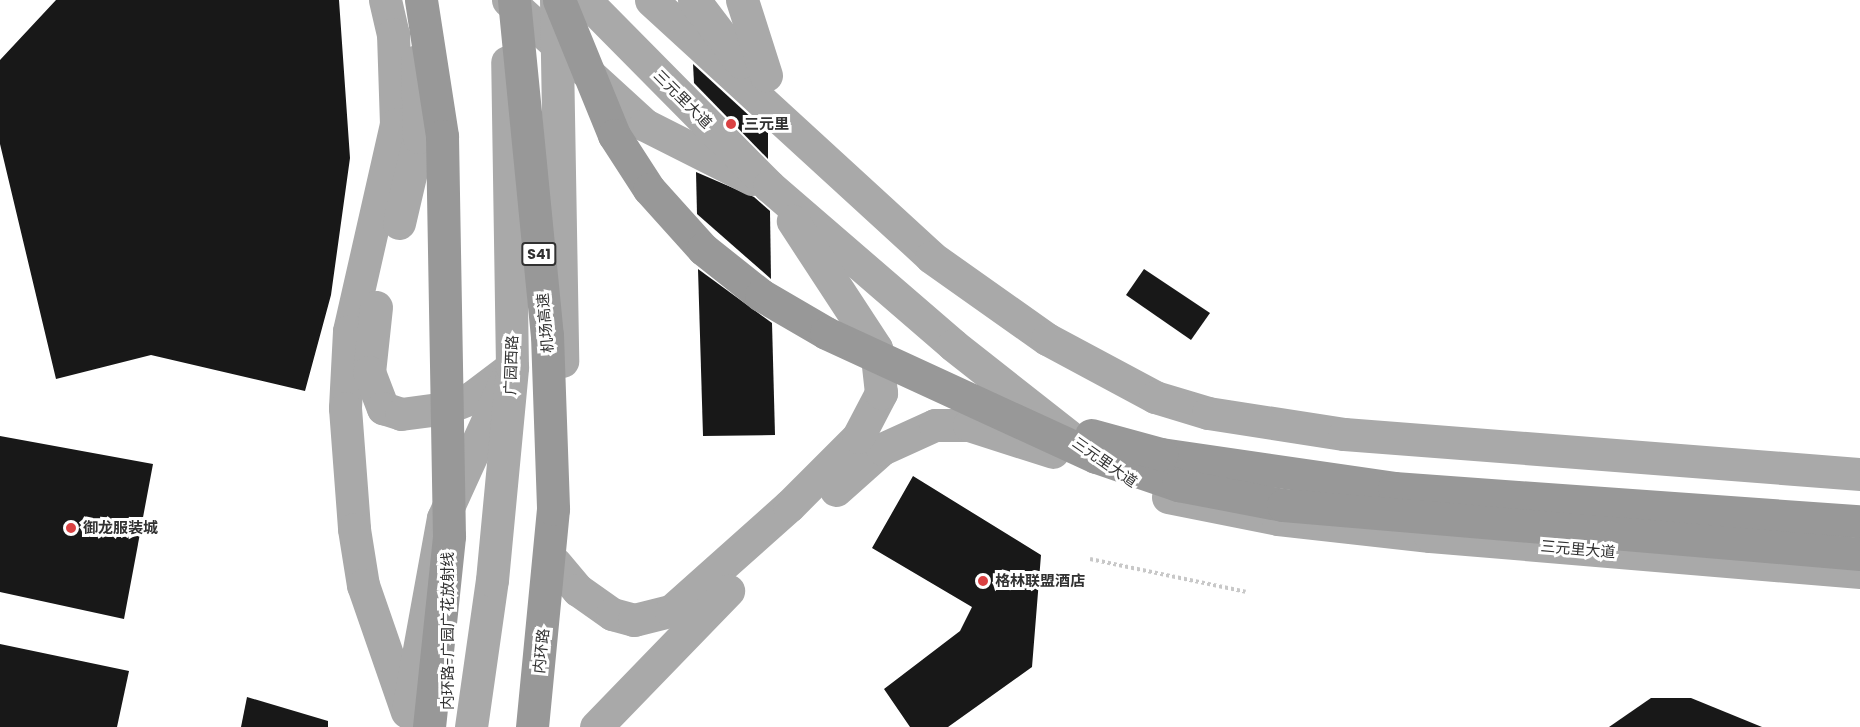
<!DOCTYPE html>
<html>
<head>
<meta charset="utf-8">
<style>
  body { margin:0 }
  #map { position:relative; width:1860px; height:727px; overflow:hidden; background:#fff; font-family:Poppins,"Noto Sans SC",sans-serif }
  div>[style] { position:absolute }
  .building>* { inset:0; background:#181818 }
  .path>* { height:4px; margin-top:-2px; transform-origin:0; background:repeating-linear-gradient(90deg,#c8c8c8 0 3px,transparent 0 6px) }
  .major>* { height:33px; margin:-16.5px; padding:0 16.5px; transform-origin:16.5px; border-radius:16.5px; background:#a9a9a9 }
  .highway>* { height:33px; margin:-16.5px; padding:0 16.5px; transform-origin:16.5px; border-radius:16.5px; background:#989898 }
  .major-bridge>* { height:33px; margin:-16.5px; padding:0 16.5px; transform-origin:16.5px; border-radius:16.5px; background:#a9a9a9 }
  .highway-bridge>* { height:33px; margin:-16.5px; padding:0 16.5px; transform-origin:16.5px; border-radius:16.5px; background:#989898 }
  .dots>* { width:16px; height:16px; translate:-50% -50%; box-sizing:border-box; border:3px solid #fff; border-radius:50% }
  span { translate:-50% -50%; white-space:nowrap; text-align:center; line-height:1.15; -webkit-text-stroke:6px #fff; paint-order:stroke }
  .shield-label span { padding:2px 4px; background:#fff; border:2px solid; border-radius:4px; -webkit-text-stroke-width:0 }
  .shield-label { font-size:14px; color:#313131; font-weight:700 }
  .street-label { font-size:15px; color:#313131 }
  .poi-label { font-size:15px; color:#313131; font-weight:700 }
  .left { translate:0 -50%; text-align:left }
</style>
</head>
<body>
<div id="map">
  <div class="building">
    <i style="clip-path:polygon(56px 0,339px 0,350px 158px,331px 295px,305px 391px,151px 355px,56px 379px,0 144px,0 60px)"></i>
    <i style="clip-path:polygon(693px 64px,768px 133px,768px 159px,694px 83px)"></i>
    <i style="clip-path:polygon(696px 172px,754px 197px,770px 211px,771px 279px,697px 214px)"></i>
    <i style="clip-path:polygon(698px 269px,772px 323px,775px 435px,703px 436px)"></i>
    <i style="clip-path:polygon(1144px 269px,1210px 313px,1191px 340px,1126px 295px)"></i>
    <i style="clip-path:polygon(0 436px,153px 464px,124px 619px,0 592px)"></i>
    <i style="clip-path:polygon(913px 476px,1041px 555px,1032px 667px,948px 727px,910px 727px,884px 689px,960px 631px,972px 607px,872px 548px)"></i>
    <i style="clip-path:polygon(0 644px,129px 671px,117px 727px,0 727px)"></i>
    <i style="clip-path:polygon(247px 697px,328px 721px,328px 727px,241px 727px)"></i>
    <i style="clip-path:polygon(1651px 698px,1691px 698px,1762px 727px,1609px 727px)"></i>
  </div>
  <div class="path">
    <i style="left:1090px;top:559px;width:159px;rotate:11.9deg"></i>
  </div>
  <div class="major">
    <i style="left:385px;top:0;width:35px;rotate:77deg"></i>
    <i style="left:393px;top:34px;width:90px;rotate:88.1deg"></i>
    <i style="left:396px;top:124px;width:212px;rotate:102.8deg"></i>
    <i style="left:349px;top:331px;width:77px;rotate:93deg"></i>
    <i style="left:345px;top:408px;width:121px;rotate:85.7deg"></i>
    <i style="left:354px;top:529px;width:57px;rotate:80.9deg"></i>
    <i style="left:363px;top:585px;width:134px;rotate:70.9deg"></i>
    <i style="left:508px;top:0;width:185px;rotate:42.4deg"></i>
    <i style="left:645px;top:125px;width:120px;rotate:26.8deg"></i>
    <i style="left:585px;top:0;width:262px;rotate:45.3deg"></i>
    <i style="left:769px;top:186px;width:243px;rotate:40.8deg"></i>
    <i style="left:953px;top:345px;width:150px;rotate:38.2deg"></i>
    <i style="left:651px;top:0;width:380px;rotate:42.5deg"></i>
    <i style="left:931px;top:257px;width:142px;rotate:35.3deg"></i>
    <i style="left:1047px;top:339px;width:123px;rotate:28.2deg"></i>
    <i style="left:1155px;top:397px;width:55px;rotate:16.8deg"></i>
    <i style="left:1208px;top:413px;width:138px;rotate:8.8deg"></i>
    <i style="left:1344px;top:434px;width:518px;rotate:4.43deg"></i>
    <i style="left:694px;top:0;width:78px;rotate:52.8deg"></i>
    <i style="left:742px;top:0;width:79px;rotate:72.3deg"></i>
    <i style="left:399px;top:223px;width:88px;rotate:-76.9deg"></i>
    <i style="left:419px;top:137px;width:76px;rotate:-91.5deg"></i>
    <i style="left:376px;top:307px;width:65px;rotate:96.1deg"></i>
    <i style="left:369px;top:372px;width:39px;rotate:69deg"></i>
    <i style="left:383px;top:408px;width:19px;rotate:18deg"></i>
    <i style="left:401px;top:414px;width:45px;rotate:-7.6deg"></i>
    <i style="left:446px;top:408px;width:27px;rotate:-22deg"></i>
    <i style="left:471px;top:398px;width:51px;rotate:-37.1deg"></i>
    <i style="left:836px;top:490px;width:62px;rotate:-41.7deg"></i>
    <i style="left:882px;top:449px;width:58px;rotate:-24.4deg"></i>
    <i style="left:935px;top:425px;width:34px"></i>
    <i style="left:969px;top:425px;width:88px;rotate:17.8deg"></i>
    <i style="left:1168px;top:497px;width:112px;rotate:11.3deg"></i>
    <i style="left:1278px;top:519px;width:153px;rotate:6.4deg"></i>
    <i style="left:1430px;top:536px;width:432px;rotate:4.8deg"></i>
    <i style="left:556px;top:564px;width:34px;rotate:50deg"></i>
    <i style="left:578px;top:590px;width:42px;rotate:35.2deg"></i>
    <i style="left:612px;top:614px;width:23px;rotate:15deg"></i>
    <i style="left:634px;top:620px;width:38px;rotate:-14deg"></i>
    <i style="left:671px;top:611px;width:158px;rotate:-41.7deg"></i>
    <i style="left:789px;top:506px;width:98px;rotate:-45deg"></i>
    <i style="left:858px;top:437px;width:50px;rotate:-62.4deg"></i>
    <i style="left:881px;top:393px;width:45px;rotate:-96.3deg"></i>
    <i style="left:876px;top:348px;width:152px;rotate:-123.2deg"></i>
    <i style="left:408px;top:710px;width:195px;rotate:-79.7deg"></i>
    <i style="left:443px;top:518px;width:152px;rotate:-65.5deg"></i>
    <i style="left:471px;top:727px;width:148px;rotate:-81.9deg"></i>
    <i style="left:492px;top:580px;width:214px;rotate:-84.6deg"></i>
    <i style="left:512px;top:367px;width:305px;rotate:-90.9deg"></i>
    <i style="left:596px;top:727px;width:190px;rotate:-45.9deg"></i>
  </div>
  <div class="highway">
    <i style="left:1161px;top:454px;width:235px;rotate:8.3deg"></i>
    <i style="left:1394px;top:488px;width:467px;rotate:4.1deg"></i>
    <i style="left:429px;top:727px;width:192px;rotate:-84deg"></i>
    <i style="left:532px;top:727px;width:219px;rotate:-84.5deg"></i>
  </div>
  <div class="major-bridge">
    <i style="left:556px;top:0;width:361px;rotate:89deg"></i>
  </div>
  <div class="highway-bridge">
    <i style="left:421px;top:0;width:138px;rotate:81.2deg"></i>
    <i style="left:442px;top:136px;width:400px;rotate:89deg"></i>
    <i style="left:514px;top:0;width:337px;rotate:84.4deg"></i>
    <i style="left:547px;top:335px;width:174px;rotate:88deg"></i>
    <i style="left:559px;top:0;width:146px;rotate:67.8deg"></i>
    <i style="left:614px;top:135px;width:64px;rotate:57.1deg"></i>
    <i style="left:649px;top:189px;width:81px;rotate:48deg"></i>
    <i style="left:703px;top:249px;width:74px;rotate:38.4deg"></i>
    <i style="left:761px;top:295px;width:75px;rotate:30.3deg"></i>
    <i style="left:826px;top:333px;width:297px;rotate:24.7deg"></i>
    <i style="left:1096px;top:457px;width:87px;rotate:18.9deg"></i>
    <i style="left:1178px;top:485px;width:107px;rotate:10.8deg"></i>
    <i style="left:1283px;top:505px;width:579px;rotate:4.85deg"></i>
    <i style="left:1091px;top:435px;width:73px;rotate:15.2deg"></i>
  </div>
  <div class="dots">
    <i style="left:731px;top:124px;background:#da4142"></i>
    <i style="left:71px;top:528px;background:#da4142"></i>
    <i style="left:983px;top:581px;background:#da4142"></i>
  </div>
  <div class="shield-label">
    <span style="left:539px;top:254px">S41</span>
  </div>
  <div class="street-label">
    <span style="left:683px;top:99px;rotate:45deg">三元里大道</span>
    <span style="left:545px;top:323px;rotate:-95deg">机场高速</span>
    <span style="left:511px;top:365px;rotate:-88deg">广园西路</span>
    <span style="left:1105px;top:462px;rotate:35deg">三元里大道</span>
    <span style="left:1578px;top:549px;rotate:5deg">三元里大道</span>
    <span style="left:448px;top:631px;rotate:-90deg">内环路-广园广花放射线</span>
    <span style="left:541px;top:651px;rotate:-84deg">内环路</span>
  </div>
  <div class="poi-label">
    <span class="left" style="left:744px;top:124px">三元里</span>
    <span class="left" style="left:83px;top:528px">御龙服装城</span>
    <span class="left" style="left:995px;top:581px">格林联盟酒店</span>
  </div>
</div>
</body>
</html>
